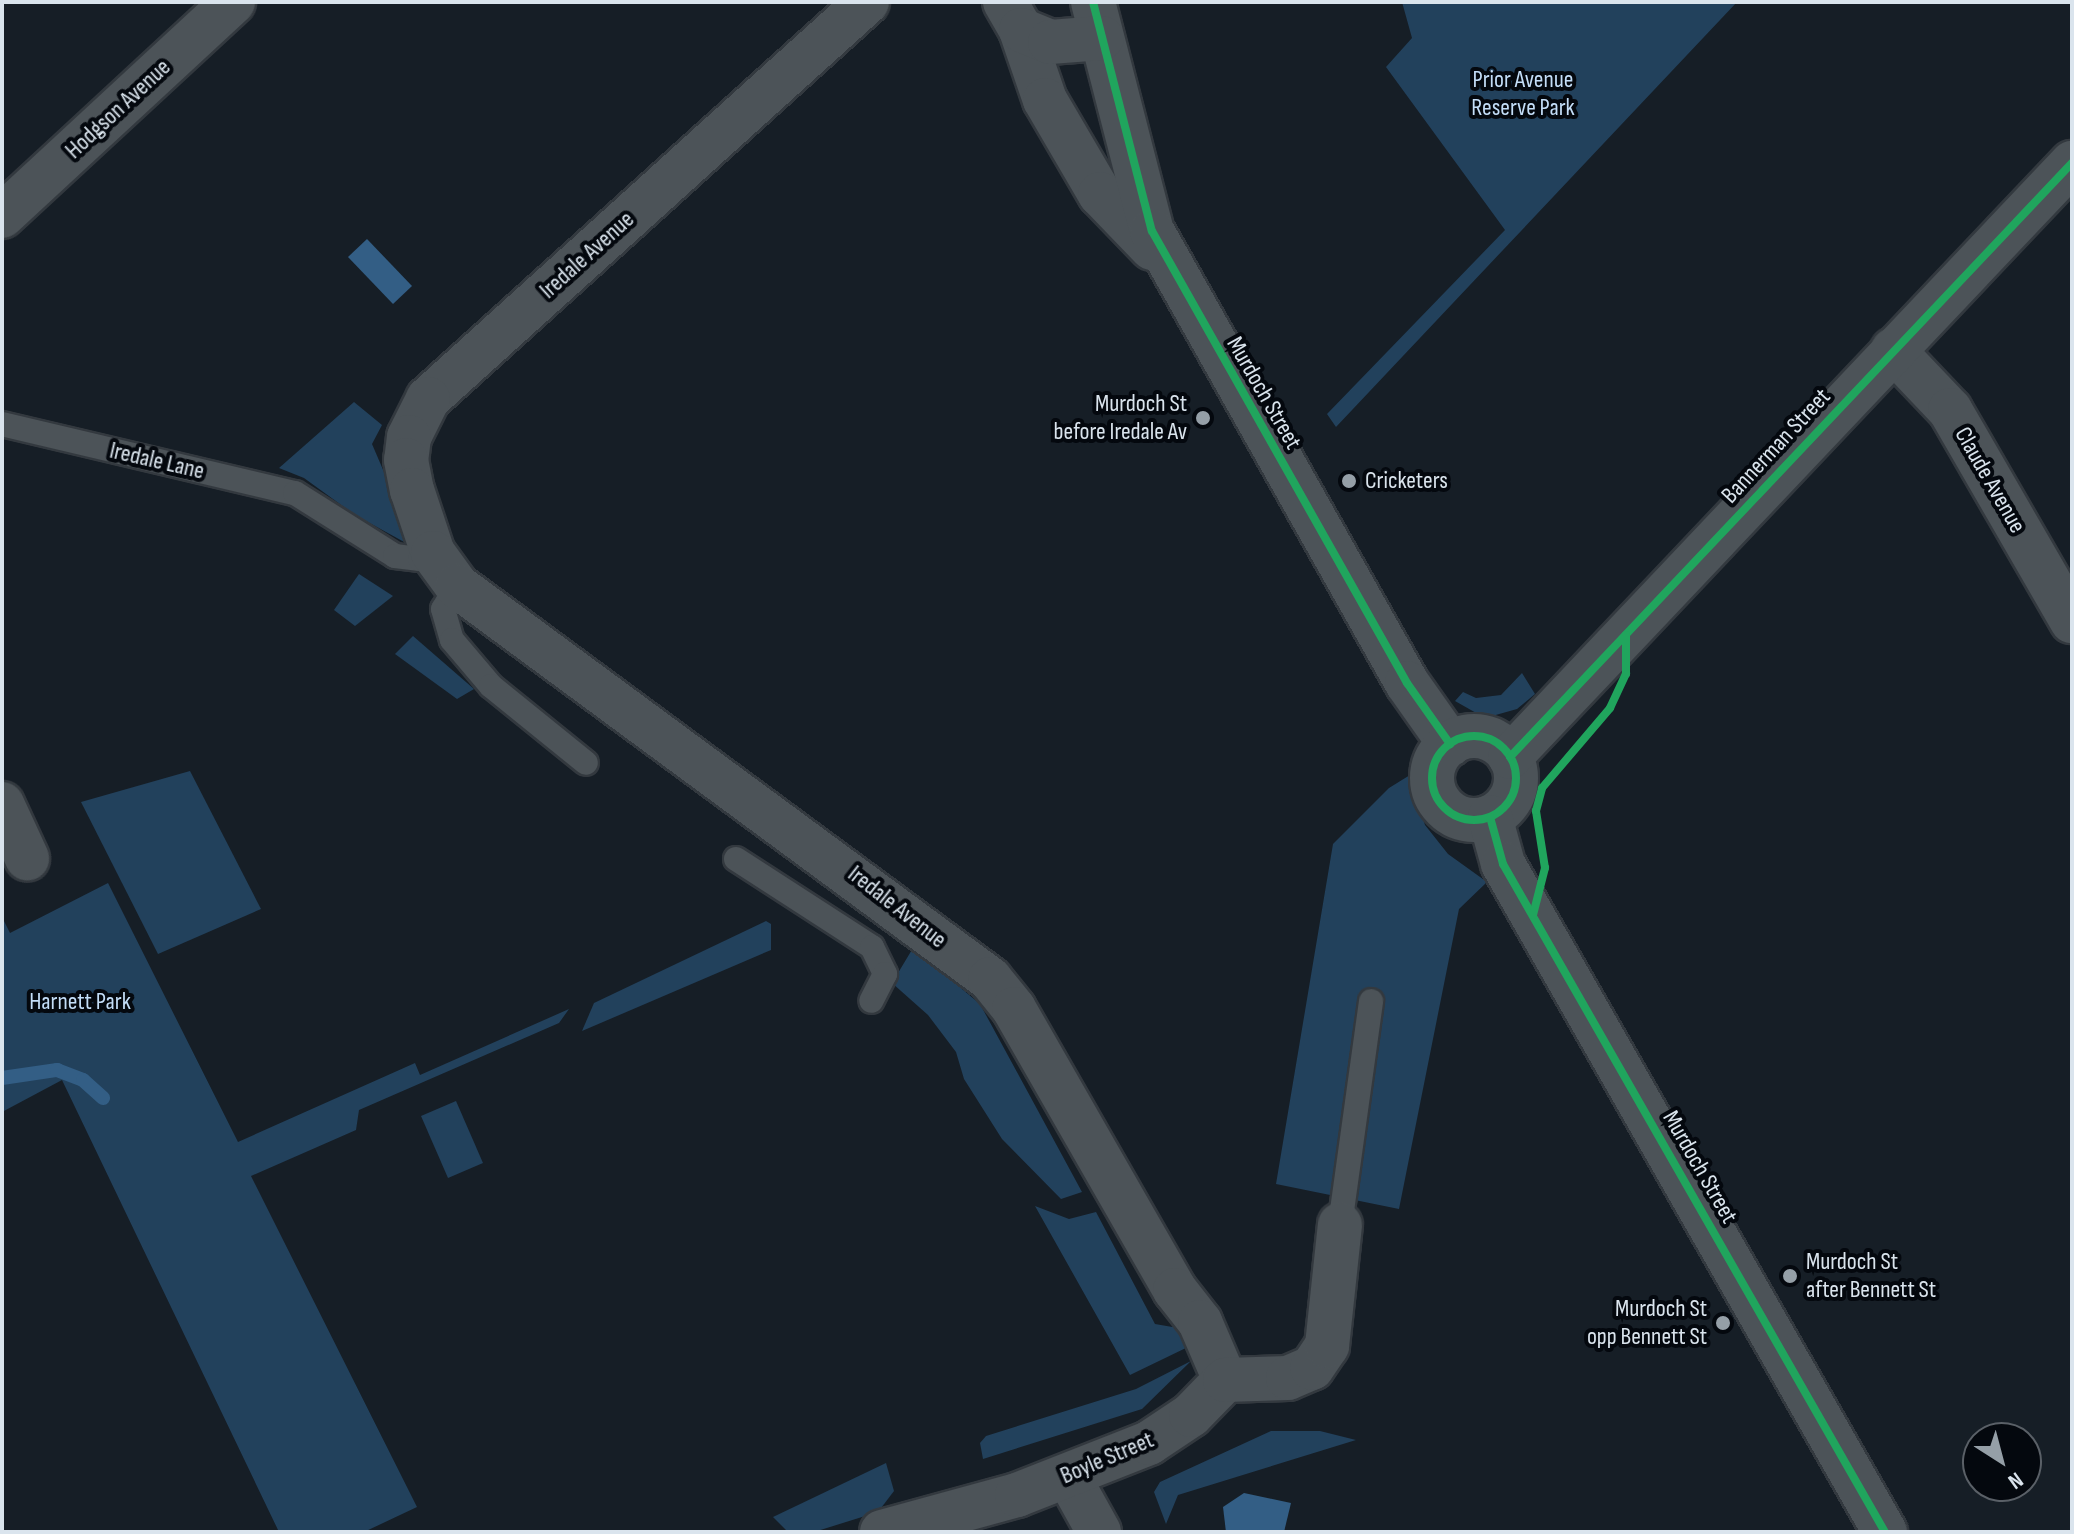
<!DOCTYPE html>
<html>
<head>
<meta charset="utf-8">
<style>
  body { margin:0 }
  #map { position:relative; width:2074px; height:1534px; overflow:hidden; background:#161e26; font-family:"Sofia Sans Condensed",sans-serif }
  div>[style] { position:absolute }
  .green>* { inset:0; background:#22415c }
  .water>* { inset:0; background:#335e85 }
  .stream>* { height:14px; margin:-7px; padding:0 7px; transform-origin:7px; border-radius:7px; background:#335e85 }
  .roads { filter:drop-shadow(2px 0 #33393f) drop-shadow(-2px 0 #33393f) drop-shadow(0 2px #33393f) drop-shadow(0 -2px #33393f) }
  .service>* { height:24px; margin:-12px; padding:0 12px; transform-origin:12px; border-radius:12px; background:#4c5358 }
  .minor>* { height:44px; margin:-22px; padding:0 22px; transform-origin:22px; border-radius:22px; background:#4c5358 }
  .secondary>* { height:44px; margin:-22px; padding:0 22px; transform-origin:22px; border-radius:22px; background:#4c5358 }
  .secondary>.ring { margin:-22px; padding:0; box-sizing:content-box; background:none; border:44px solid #4c5358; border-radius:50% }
  .cycleway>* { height:8px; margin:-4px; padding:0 4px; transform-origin:4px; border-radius:4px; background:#20a55d }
  .cycleway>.ring { margin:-4px; padding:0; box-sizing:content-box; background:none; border:8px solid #20a55d; border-radius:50% }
  .dots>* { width:22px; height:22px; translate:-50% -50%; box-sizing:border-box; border:4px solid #04080e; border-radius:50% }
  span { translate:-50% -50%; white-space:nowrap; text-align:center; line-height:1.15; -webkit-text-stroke:8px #04080e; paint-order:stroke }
  .park-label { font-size:24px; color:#c4def8 }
  .street-label { font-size:24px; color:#dae4ed }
  .poi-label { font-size:24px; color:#dae4ed }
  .right { translate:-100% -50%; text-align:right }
  .left { translate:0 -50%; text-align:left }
  .frame { position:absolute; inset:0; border:4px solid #dae4ed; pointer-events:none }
  .north { position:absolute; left:1962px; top:1422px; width:80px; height:80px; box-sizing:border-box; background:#04080e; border:2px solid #5a6067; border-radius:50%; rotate:144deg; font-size:22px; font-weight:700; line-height:32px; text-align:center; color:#dae4ed }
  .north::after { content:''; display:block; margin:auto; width:28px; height:36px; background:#959fa7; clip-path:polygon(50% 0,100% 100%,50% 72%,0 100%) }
</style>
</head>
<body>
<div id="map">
  <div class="green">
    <i style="clip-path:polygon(1402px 2px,1737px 2px,1336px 427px,1327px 414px,1505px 230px,1386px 67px,1412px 38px)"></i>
    <i style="clip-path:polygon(354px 402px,382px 425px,372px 444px,396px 500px,406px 543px,355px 515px,304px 478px,279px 468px)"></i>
    <i style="clip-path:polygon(359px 574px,393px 596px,355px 626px,334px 610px)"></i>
    <i style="clip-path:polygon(413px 636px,474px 689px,457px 699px,395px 654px)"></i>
    <i style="clip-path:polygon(1522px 673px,1535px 694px,1517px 709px,1485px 718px,1455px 701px,1463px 692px,1476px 698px,1501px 695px)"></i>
    <i style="clip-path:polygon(190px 771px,261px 909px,158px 954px,81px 802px)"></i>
    <i style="clip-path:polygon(1410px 775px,1425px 825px,1448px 854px,1487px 882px,1459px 909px,1399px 1209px,1276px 1184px,1333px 844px,1389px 788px)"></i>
    <i style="clip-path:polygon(108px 883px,238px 1142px,415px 1063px,420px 1075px,569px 1009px,559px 1023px,359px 1110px,356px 1130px,251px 1176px,417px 1507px,364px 1532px,279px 1532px,62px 1080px,2px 1112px,2px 917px,10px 933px)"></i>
    <i style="clip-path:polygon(766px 921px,771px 924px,771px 950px,582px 1031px,594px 1003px)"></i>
    <i style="clip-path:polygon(913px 948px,980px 1004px,1082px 1192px,1061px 1199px,1002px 1139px,964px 1079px,956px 1052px,928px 1015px,892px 983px)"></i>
    <i style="clip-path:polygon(456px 1101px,483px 1163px,448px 1178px,421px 1116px)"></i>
    <i style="clip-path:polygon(1035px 1206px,1069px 1219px,1096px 1212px,1155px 1324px,1184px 1329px,1190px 1346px,1130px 1375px)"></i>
    <i style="clip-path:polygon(1191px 1361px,1142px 1409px,983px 1459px,980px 1443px,986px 1436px,1136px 1389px)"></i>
    <i style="clip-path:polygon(1271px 1431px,1320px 1431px,1356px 1440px,1178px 1495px,1166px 1524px,1154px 1492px,1160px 1482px)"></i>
    <i style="clip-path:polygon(886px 1463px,894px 1491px,878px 1512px,814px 1532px,788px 1532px,773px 1517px)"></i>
  </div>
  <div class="water">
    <i style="clip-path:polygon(367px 239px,412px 286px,393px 304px,348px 257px)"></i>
    <i style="clip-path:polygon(1244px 1493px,1291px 1503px,1284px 1532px,1226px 1532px,1223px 1507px)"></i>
  </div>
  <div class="stream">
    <i style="left:2px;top:1078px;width:56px;rotate:-8.3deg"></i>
    <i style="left:57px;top:1070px;width:28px;rotate:21deg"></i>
    <i style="left:83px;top:1080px;width:27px;rotate:42deg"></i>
  </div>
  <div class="roads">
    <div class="service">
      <i style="left:2px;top:424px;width:301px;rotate:13.3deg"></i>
      <i style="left:295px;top:493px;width:118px;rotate:32.2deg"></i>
      <i style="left:395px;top:556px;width:25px;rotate:7deg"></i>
      <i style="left:420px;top:559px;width:14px;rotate:-25deg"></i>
      <i style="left:457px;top:586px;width:27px;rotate:121deg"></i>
      <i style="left:443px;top:609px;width:32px;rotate:74deg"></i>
      <i style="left:452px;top:640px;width:60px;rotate:49.7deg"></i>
      <i style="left:491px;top:686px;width:122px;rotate:39deg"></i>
      <i style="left:736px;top:859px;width:162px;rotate:32.9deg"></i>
      <i style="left:872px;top:947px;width:30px;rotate:64deg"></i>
      <i style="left:885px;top:974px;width:30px;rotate:117deg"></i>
      <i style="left:1340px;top:1225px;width:226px;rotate:-82.1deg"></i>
    </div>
    <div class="minor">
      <i style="left:867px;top:2px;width:592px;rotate:137.88deg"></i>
      <i style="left:428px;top:399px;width:42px;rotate:116.6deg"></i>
      <i style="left:409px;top:437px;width:23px;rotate:97deg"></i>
      <i style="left:406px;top:460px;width:31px;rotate:79deg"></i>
      <i style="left:412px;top:490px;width:66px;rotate:71.6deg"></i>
      <i style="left:433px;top:553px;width:41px;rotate:54deg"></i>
      <i style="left:457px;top:586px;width:662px;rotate:36.4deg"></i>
      <i style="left:990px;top:979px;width:38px;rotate:51deg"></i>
      <i style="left:1014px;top:1009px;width:324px;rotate:60.2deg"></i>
      <i style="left:1175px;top:1290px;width:41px;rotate:52deg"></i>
      <i style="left:1200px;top:1322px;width:63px;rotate:66.7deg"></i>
      <i style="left:1005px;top:2px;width:32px;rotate:60deg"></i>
      <i style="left:1021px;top:30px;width:74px;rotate:71.1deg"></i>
      <i style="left:1045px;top:100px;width:109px;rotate:59.7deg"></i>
      <i style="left:1100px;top:194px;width:75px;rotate:46.1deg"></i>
      <i style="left:1093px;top:2px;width:236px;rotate:75.6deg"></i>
      <i style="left:1152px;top:231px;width:519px;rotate:60.57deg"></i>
      <i style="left:1407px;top:683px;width:75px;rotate:54.8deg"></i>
      <i style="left:1021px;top:30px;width:31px;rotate:22deg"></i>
      <i style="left:1050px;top:42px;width:52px;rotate:-4.4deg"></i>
      <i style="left:2px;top:216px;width:315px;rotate:-42.8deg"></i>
      <i style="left:1893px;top:350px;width:83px;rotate:46.5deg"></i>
      <i style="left:1950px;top:410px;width:244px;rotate:60deg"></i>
      <i style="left:2px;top:804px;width:60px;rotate:65.2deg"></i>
      <i style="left:1068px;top:1476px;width:64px;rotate:61deg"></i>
      <i style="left:882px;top:1532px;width:140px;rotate:-15.3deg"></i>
      <i style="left:1017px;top:1495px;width:142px;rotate:-21.5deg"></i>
      <i style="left:1149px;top:1443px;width:50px;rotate:-33.7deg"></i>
      <i style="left:1191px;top:1415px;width:49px;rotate:-45.8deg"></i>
      <i style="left:1225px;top:1380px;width:63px;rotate:-1.8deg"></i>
      <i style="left:1288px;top:1378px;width:26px;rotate:-23deg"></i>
      <i style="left:1312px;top:1368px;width:27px;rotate:-56deg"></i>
      <i style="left:1327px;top:1346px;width:122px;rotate:-83.9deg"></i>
    </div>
    <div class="secondary">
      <i class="ring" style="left:1432px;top:736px;width:40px;height:40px"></i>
      <i style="left:1510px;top:757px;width:818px;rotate:-46.59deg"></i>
      <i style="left:1490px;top:817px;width:49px;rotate:74.5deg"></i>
      <i style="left:1503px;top:864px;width:770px;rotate:60.24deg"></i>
    </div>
  </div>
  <div class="cycleway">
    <i style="left:1093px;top:2px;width:236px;rotate:75.6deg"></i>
    <i style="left:1152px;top:231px;width:519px;rotate:60.57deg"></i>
    <i style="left:1407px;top:683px;width:75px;rotate:54.8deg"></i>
    <i class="ring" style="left:1432px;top:736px;width:76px;height:76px"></i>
    <i style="left:1510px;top:757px;width:818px;rotate:-46.59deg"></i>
    <i style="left:1490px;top:817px;width:49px;rotate:74.5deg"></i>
    <i style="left:1503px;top:864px;width:770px;rotate:60.24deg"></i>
    <i style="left:1533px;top:915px;width:49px;rotate:-75.7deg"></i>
    <i style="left:1545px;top:868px;width:58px;rotate:-99deg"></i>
    <i style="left:1536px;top:811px;width:24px;rotate:-75deg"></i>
    <i style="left:1542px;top:788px;width:105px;rotate:-49.6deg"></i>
    <i style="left:1610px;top:708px;width:38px;rotate:-65deg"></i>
    <i style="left:1626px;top:674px;width:39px;rotate:-90deg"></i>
  </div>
  <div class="dots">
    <i style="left:1203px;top:418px;background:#959fa7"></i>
    <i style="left:1349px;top:481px;background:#959fa7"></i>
    <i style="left:1790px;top:1276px;background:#959fa7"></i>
    <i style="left:1723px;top:1323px;background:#959fa7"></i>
  </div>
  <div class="park-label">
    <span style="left:1523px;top:94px">Prior Avenue<br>Reserve Park</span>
    <span style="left:80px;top:1002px">Harnett Park</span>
  </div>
  <div class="street-label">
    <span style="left:118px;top:109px;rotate:-43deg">Hodgson Avenue</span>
    <span style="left:587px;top:255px;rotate:-42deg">Iredale Avenue</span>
    <span style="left:1264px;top:393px;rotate:60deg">Murdoch Street</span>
    <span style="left:1776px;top:446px;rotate:-47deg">Bannerman Street</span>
    <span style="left:157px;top:461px;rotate:13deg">Iredale Lane</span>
    <span style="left:1990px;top:480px;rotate:60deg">Claude Avenue</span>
    <span style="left:897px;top:907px;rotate:38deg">Iredale Avenue</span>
    <span style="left:1700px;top:1167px;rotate:60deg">Murdoch Street</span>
    <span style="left:1107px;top:1458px;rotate:-23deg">Boyle Street</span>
  </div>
  <div class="poi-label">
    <span class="right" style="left:1187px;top:418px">Murdoch St<br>before Iredale Av</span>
    <span class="left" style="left:1365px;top:481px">Cricketers</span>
    <span class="left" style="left:1806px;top:1276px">Murdoch St<br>after Bennett St</span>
    <span class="right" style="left:1707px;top:1323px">Murdoch St<br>opp Bennett St</span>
  </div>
  <div class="frame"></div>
  <div class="north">N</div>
</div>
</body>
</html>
